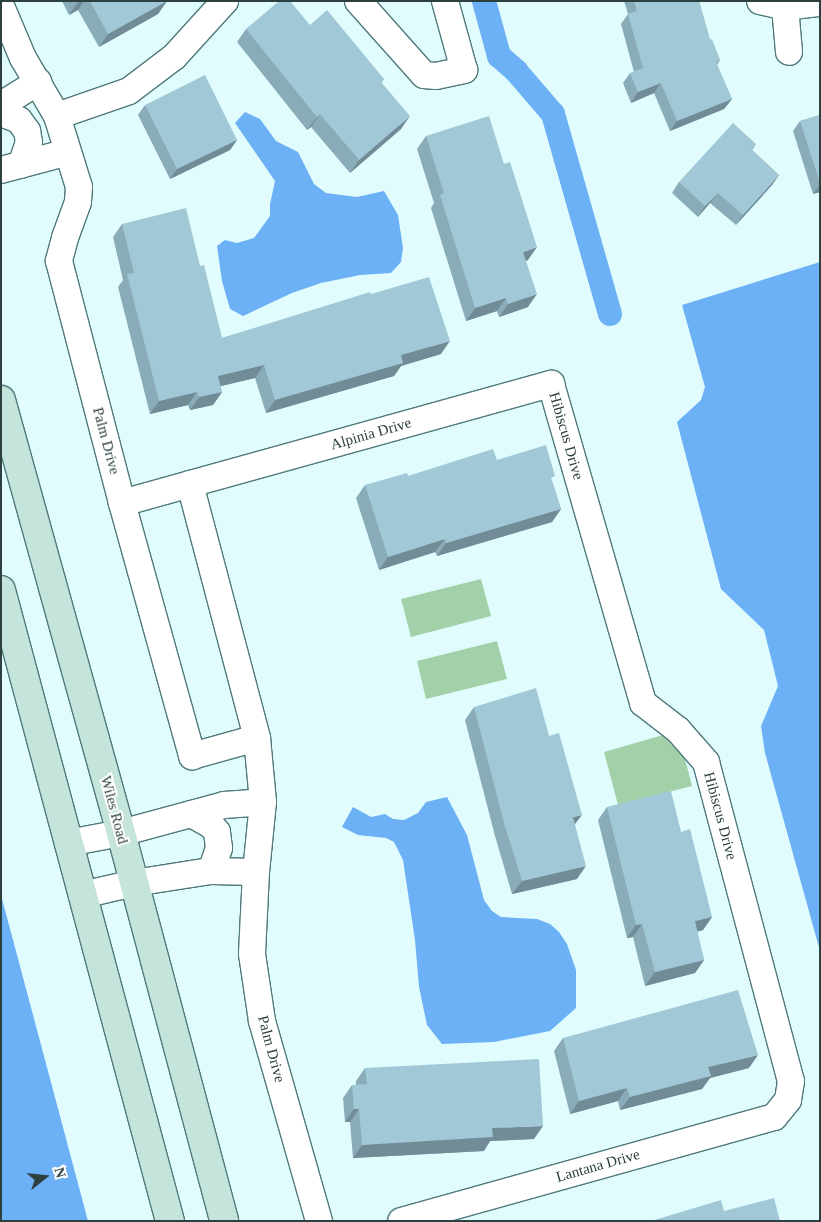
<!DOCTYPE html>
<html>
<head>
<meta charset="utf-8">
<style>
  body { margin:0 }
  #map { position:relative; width:821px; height:1222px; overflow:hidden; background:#e1fcfd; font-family:Georgia,serif }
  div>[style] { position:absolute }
  .green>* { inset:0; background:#a2d1a9 }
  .water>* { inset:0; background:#6cb1f5 }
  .canal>* { height:24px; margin:-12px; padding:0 12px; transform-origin:12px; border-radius:12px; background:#6cb1f5 }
  .roads { filter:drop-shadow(1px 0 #4f797b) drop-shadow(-1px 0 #4f797b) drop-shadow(0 1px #4f797b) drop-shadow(0 -1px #4f797b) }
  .street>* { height:26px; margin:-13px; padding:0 13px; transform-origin:13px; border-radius:13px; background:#fff }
  .secondary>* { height:28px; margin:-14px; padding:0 14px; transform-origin:14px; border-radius:14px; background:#c4e4dc }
  .wall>* { inset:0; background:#8aacb9 }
  .shaded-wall>* { inset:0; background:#718c96 }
  .building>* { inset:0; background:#a1c8d7 }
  span { translate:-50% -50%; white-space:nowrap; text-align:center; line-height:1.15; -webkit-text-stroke:4px #fff; paint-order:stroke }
  .street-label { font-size:15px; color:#2d4040 }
  .frame { position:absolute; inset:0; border:2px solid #2d4040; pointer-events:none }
  .north { position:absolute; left:20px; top:1152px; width:50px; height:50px; -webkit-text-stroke:4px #fff; paint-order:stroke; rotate:74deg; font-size:14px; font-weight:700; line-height:20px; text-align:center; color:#2d4040 }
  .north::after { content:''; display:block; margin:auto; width:18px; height:22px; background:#2d4040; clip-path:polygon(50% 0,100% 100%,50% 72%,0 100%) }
</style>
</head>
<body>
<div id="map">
  <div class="green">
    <i style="clip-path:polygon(481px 579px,491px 616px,411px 637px,401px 599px)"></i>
    <i style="clip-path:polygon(497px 641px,507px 679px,426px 699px,417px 661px)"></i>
    <i style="clip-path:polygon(663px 735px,685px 759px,692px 786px,618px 805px,604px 752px)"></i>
  </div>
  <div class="water">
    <i style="clip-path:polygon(245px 112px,260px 119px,276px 141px,298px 152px,314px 184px,326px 193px,357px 197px,384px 191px,398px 215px,403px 248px,401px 262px,391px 273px,360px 275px,321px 283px,292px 293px,243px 316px,230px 309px,222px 281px,217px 246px,225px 240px,237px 243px,254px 238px,270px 216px,270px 204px,275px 181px,235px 123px)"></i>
    <i style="clip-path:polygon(820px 262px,820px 951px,765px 753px,761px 726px,778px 686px,764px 630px,721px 589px,677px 422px,701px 400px,705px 387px,682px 305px)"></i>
    <i style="clip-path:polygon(447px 797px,467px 835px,484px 900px,492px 911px,501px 917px,537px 919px,550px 924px,559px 932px,567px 944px,576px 970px,576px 1008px,550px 1031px,494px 1042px,442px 1044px,427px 1025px,419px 987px,415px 940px,403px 860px,394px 842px,386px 838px,358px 835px,342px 827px,353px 807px,371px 817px,385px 814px,393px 819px,404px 820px,418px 813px,426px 802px)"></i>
    <i style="clip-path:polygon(1px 895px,88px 1221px,1px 1221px)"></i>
  </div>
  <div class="canal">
    <i style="left:484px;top:1px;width:57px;rotate:74.7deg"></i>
    <i style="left:499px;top:56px;width:23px;rotate:41deg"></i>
    <i style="left:516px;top:71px;width:57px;rotate:49.3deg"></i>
    <i style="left:553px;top:114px;width:208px;rotate:74.1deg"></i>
  </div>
  <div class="roads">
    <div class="street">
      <i style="left:358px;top:1px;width:99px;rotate:48.3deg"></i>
      <i style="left:424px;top:75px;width:12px;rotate:5deg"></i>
      <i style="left:436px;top:76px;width:29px;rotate:-12deg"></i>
      <i style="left:464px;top:70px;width:72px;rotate:-105.4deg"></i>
      <i style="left:760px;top:1px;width:26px;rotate:13deg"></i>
      <i style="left:785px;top:7px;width:35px;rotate:-7deg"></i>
      <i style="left:1px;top:6px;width:56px;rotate:67.1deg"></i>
      <i style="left:23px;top:58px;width:67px;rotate:59.6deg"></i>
      <i style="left:57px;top:116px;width:74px;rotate:72.8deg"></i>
      <i style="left:79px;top:187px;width:15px;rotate:94deg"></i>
      <i style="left:78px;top:202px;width:38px;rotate:110deg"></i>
      <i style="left:65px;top:238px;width:24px;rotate:105deg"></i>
      <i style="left:59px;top:261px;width:250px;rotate:75.4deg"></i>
      <i style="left:122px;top:503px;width:71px;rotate:-15.6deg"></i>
      <i style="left:190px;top:484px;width:263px;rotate:75.2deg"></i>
      <i style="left:257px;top:738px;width:64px;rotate:84.6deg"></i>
      <i style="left:263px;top:802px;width:70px;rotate:95.7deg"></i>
      <i style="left:256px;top:872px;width:82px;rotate:92.8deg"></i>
      <i style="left:252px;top:954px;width:68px;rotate:81.5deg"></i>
      <i style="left:262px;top:1021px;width:208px;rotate:74.1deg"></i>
      <i style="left:785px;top:7px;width:45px;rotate:84.9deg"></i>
      <i style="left:1px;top:105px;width:44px;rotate:-31.9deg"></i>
      <i style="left:1px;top:113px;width:19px;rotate:21deg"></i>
      <i style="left:19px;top:120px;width:14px;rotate:54deg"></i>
      <i style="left:27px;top:131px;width:11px;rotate:80deg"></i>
      <i style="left:29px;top:142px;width:24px;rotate:109deg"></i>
      <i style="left:57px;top:116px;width:76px;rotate:-19.1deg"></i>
      <i style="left:129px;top:91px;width:56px;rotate:-37.1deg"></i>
      <i style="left:174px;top:57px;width:76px;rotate:-47.7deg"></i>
      <i style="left:1px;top:170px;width:69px;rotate:-15deg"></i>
      <i style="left:190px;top:484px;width:375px;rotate:-15.5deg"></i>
      <i style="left:551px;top:384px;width:332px;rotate:73.9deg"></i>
      <i style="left:643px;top:703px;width:44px;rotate:37.6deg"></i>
      <i style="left:678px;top:730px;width:43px;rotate:48.8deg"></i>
      <i style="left:706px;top:762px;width:330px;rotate:75.1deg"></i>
      <i style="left:791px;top:1081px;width:19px;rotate:99deg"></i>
      <i style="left:788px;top:1100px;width:22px;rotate:129deg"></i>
      <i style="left:774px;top:1117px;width:387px;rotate:164.4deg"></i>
      <i style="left:122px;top:503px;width:263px;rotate:74.5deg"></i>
      <i style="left:192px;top:756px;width:67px;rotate:-15.5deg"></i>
      <i style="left:191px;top:814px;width:23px;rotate:29deg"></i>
      <i style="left:211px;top:825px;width:9px;rotate:49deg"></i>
      <i style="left:217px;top:832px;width:16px;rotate:83deg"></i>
      <i style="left:219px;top:848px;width:24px;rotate:109deg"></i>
      <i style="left:68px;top:843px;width:54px;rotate:-10.7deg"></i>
      <i style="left:121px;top:833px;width:107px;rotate:-15.2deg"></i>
      <i style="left:224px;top:805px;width:39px;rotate:-4deg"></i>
      <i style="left:82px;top:895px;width:53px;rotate:-13deg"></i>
      <i style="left:134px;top:883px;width:78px;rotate:-8.9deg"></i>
      <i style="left:211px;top:871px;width:45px;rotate:1.3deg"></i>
    </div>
    <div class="secondary">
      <i style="left:1px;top:400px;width:449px;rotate:74.5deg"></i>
      <i style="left:121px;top:833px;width:401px;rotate:75.1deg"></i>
      <i style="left:1px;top:590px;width:653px;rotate:75.01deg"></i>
    </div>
  </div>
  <div class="wall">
    <i style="clip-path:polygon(62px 1px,167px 1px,158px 14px,99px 47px,78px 10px,69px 15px)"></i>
    <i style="clip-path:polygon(624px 1px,699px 1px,710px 40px,720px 60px,717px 65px,732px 99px,724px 109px,670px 131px,654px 93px,631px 103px,623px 83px,630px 73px,634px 72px,621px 24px,628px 14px)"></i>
    <i style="clip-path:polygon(310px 25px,384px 79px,381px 83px,401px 129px,350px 173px,311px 127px,307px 130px,237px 42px,246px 29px)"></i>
    <i style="clip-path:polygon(145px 105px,237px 140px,230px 150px,170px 179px,138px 115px)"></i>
    <i style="clip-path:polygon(820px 115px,820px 192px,813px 194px,793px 131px,800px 121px)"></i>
    <i style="clip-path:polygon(426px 136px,528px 260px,526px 261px,528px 307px,499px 317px,497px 311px,466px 321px,431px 208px,434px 203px,417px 149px)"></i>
    <i style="clip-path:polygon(756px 144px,752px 150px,779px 175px,772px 185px,736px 225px,710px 203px,698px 217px,672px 193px,679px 182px)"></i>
    <i style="clip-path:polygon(122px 224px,200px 266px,222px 338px,371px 294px,441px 354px,401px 366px,394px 376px,266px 413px,255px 378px,220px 386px,222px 392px,213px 405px,190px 410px,188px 405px,150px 414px,118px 287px,123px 280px,113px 237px)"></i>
    <i style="clip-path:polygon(497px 460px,552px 481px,561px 509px,552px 522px,437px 556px,435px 552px,379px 570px,356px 498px,365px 485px,408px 476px)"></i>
    <i style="clip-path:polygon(474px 707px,575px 824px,577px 879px,512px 894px,495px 836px,465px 720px)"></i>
    <i style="clip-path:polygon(607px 807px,681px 832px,712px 917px,703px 930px,697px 932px,704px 960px,695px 973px,645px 986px,633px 937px,627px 938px,598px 820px)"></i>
    <i style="clip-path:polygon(563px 1038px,749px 1068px,710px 1078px,702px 1089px,620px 1110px,618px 1101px,570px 1114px,554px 1051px)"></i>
    <i style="clip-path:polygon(365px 1068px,534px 1139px,490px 1141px,484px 1151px,353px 1158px,350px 1122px,345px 1122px,343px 1098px,352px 1085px,356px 1085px,356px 1081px)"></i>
  </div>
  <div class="shaded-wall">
    <i style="clip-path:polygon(79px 1px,84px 1px,78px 10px,69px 15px)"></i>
    <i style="clip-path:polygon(167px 1px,158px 14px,99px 47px,108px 34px)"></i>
    <i style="clip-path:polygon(661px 83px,654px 93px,631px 103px,638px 92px)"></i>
    <i style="clip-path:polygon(732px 99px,724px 109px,670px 131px,677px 121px)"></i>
    <i style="clip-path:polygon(320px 114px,311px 127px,307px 130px,317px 117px)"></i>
    <i style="clip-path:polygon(410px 116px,401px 129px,350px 173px,359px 160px)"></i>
    <i style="clip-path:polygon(237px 140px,230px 150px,170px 179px,177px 169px)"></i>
    <i style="clip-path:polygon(779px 175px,772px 185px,736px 225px,743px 215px)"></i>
    <i style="clip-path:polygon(820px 185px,820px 192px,813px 194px)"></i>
    <i style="clip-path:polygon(718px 193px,710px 203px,698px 217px,705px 206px)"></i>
    <i style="clip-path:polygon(537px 247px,528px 260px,514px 265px,523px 252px)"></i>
    <i style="clip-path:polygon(537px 294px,528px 307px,499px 317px,508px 304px)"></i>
    <i style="clip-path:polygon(506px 298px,497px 311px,466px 321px,475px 308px)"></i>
    <i style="clip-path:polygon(450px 341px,441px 354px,401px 366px,394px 376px,266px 413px,275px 400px,401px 355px)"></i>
    <i style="clip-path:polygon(264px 365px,255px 378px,209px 389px,218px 376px)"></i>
    <i style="clip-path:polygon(197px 392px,188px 405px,150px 414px,159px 401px)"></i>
    <i style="clip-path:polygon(222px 392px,213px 405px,190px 410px,199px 397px)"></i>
    <i style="clip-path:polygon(561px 509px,552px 522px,437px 556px,446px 543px)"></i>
    <i style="clip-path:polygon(445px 539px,435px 552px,379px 570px,388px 557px)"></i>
    <i style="clip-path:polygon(582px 815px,572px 828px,573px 817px)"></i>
    <i style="clip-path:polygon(586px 866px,577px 879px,512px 894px,522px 881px)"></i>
    <i style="clip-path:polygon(712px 917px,703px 930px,685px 934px,695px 921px)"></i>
    <i style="clip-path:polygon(642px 924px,633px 937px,627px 938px,636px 925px)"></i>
    <i style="clip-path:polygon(704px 960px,695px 973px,645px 986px,655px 972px)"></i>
    <i style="clip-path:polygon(758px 1055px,749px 1068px,710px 1078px,702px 1089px,620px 1110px,630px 1097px,708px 1067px)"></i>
    <i style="clip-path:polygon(627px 1088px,618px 1101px,570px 1114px,579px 1101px)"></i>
    <i style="clip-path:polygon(354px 1109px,359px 1109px,350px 1122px,345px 1122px)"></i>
    <i style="clip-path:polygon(543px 1126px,534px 1139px,490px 1141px,484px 1151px,353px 1158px,362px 1145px,492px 1128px)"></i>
  </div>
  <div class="building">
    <i style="clip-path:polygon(90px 1px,167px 1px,108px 34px)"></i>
    <i style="clip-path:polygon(279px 1px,290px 1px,310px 25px,327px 10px,384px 79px,381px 82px,410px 116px,359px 160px,320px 114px,317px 117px,246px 29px)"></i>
    <i style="clip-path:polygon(634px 1px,699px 1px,710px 40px,712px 39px,720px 60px,716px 62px,732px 99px,677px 121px,661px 83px,638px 92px,630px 73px,643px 68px,628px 14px,637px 11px)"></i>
    <i style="clip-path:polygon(205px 75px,237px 140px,177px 169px,145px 105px)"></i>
    <i style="clip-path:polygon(820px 115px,820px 183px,800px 121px)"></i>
    <i style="clip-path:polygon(489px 116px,504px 164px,510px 162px,537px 247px,523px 252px,537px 294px,508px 304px,506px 298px,475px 308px,440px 195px,444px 193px,426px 136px)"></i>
    <i style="clip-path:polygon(733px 123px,756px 144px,751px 149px,779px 175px,743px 215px,718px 193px,705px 206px,679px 182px)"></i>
    <i style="clip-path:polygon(186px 208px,200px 266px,204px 265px,222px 338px,370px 292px,371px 294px,429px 277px,450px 341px,401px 355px,403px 363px,275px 400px,264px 365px,218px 376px,222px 392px,199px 397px,197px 392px,159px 401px,127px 274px,134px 273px,122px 224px)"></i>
    <i style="clip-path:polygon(546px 445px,555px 476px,551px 478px,561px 509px,446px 543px,445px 539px,388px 557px,365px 485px,407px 473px,408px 476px,493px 449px,497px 460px)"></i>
    <i style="clip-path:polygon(536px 688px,549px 736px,559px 733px,582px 815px,573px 817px,586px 866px,522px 881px,504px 823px,474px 707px)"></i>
    <i style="clip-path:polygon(671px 791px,681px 832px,690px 829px,712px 917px,695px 921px,704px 960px,655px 972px,642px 924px,636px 925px,607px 807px)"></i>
    <i style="clip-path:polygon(738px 990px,758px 1055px,708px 1067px,711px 1076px,630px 1097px,627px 1088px,579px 1101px,563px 1038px)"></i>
    <i style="clip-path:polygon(539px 1059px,543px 1126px,492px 1128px,493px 1137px,362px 1145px,359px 1109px,354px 1109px,352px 1085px,367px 1084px,365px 1068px)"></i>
    <i style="clip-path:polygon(774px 1198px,780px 1221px,651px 1221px,721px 1200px,724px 1211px)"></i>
  </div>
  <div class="street-label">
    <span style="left:371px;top:434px;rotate:-16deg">Alpinia Drive</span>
    <span style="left:566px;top:436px;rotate:74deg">Hibiscus Drive</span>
    <span style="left:106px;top:441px;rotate:75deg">Palm Drive</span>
    <span style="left:114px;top:810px;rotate:75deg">Wiles Road</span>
    <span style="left:720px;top:816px;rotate:75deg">Hibiscus Drive</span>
    <span style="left:271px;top:1049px;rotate:75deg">Palm Drive</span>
    <span style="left:598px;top:1166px;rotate:-16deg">Lantana Drive</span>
  </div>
  <div class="frame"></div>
  <div class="north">N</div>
</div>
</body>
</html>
